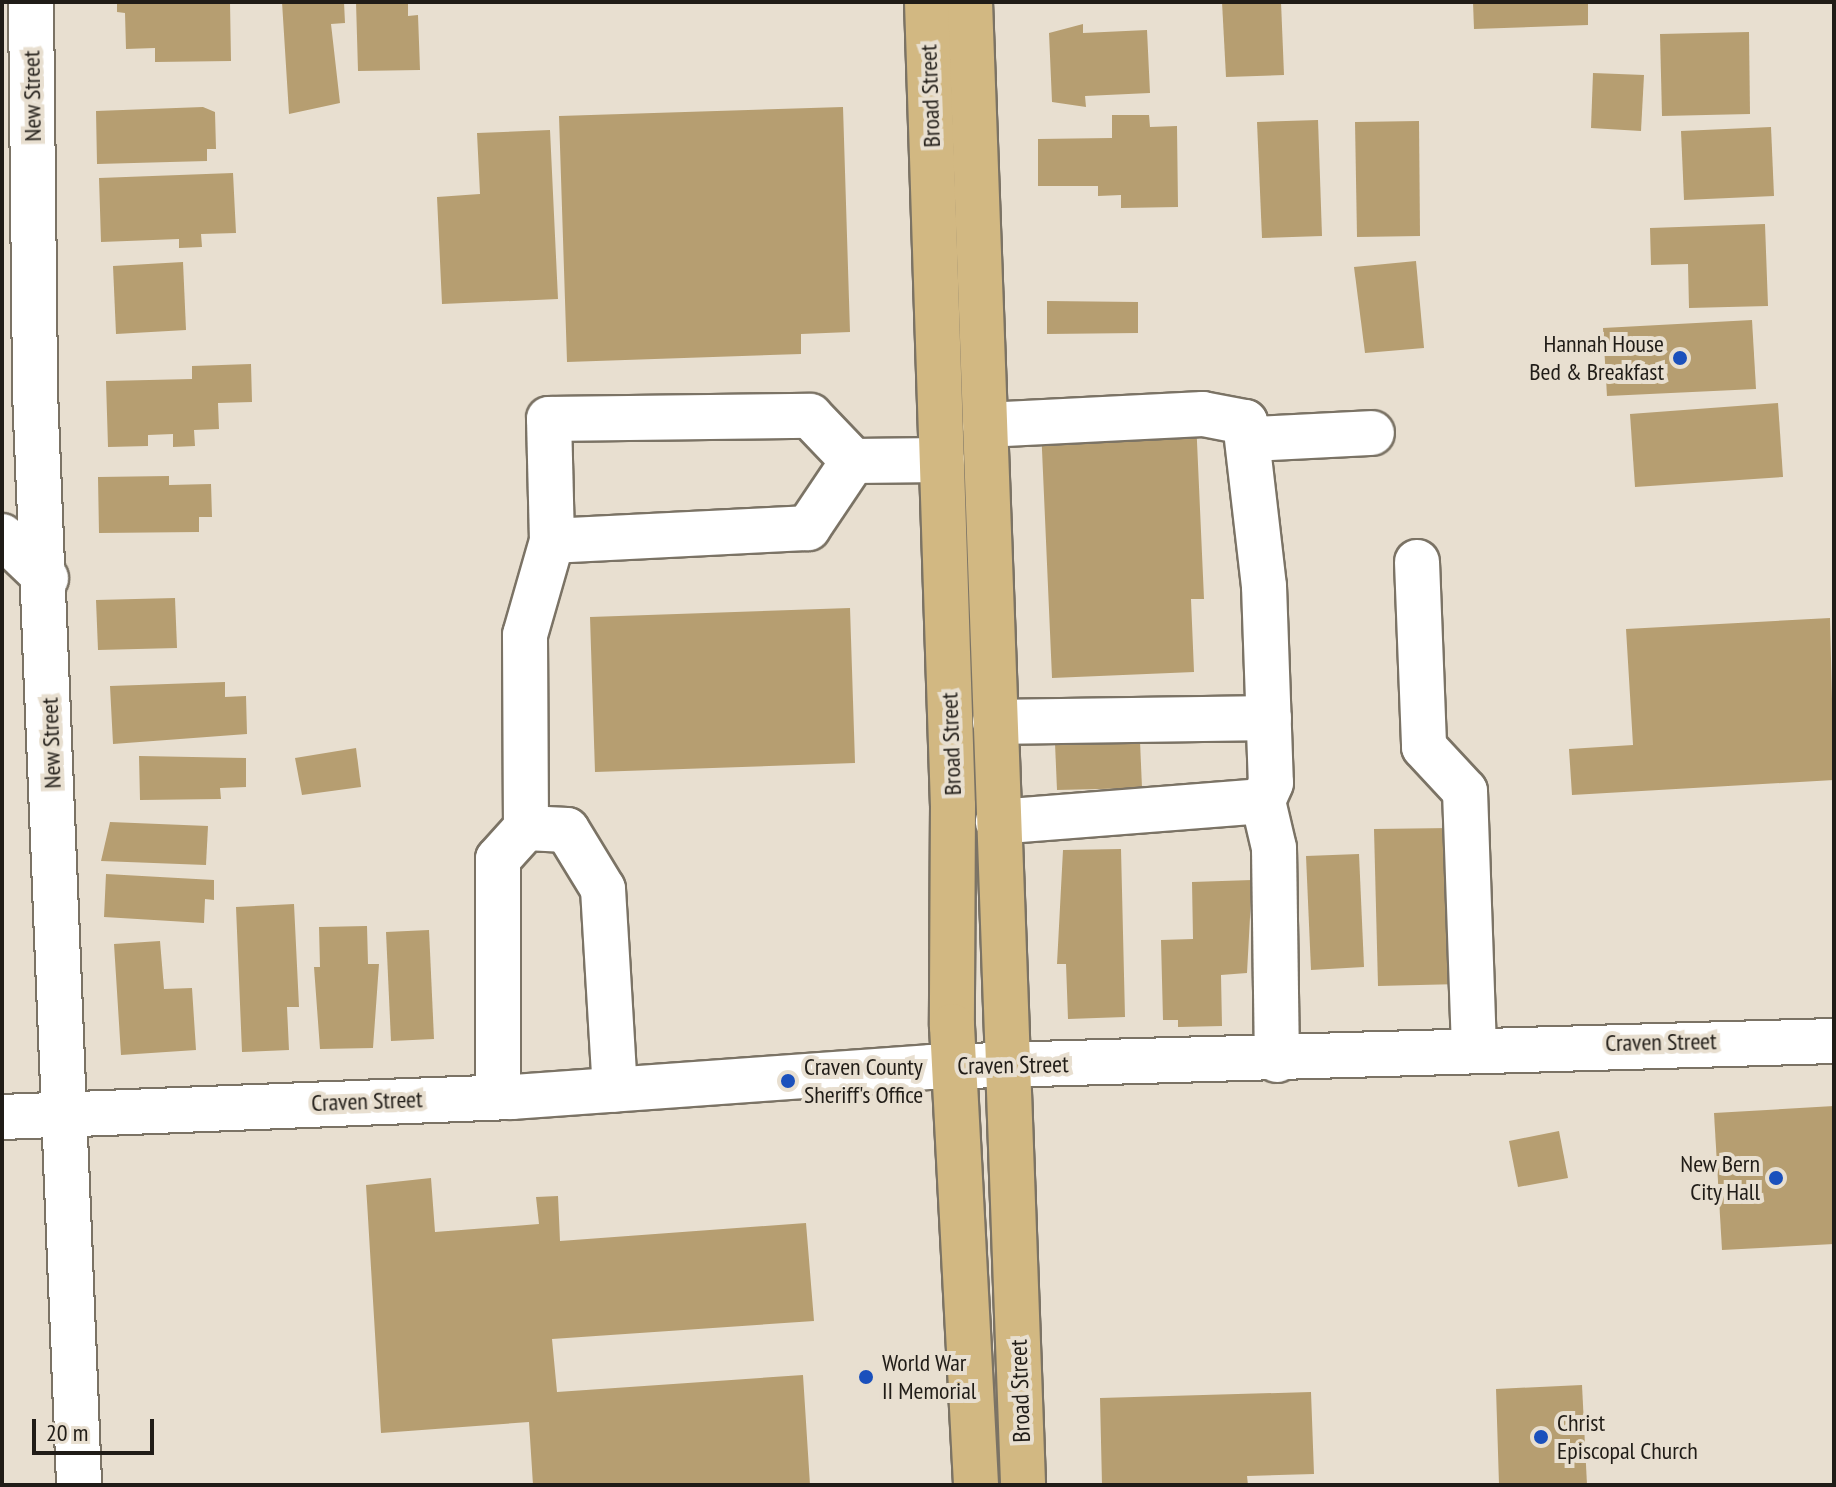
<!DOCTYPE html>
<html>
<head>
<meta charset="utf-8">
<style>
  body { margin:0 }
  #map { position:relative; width:1836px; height:1487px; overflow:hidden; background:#e8dfd0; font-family:"PT Sans Narrow",sans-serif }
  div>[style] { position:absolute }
  .building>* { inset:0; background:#b69e71 }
  .roads { filter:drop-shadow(2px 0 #7b7365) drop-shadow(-2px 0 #7b7365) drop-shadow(0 2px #7b7365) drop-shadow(0 -2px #7b7365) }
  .minor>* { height:44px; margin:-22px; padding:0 22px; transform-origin:22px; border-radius:22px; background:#fff }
  .major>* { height:44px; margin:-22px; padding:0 22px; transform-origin:22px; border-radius:22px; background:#d2b882 }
  .dots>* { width:22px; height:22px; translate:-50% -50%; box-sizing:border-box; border:4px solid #e8dfd0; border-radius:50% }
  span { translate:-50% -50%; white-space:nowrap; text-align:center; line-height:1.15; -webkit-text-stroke:8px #e8dfd0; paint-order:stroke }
  .street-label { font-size:24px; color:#201c17 }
  .poi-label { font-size:24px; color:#201c17 }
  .right { translate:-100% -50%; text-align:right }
  .left { translate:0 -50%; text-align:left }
  .frame { position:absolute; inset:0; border:4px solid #201c17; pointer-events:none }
  .scale { position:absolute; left:32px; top:1419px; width:122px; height:36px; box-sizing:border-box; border:4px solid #201c17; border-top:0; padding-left:10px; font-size:24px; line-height:28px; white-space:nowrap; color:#201c17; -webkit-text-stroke:6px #e8dfd0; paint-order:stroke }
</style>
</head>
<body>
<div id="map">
  <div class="building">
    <i style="clip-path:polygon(117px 2px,230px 2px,231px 61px,155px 62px,155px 48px,126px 49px,125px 13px,117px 12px)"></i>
    <i style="clip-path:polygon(282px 2px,344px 2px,345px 23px,331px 24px,340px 103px,289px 114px)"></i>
    <i style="clip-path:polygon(356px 2px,408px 2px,408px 16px,418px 15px,420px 70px,358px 71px)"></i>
    <i style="clip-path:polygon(1222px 2px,1281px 2px,1284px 75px,1226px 77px)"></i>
    <i style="clip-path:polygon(1473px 2px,1588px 2px,1588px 25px,1474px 29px)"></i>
    <i style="clip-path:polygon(1083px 24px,1083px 33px,1147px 30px,1150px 93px,1085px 96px,1086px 107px,1052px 102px,1049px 33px)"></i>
    <i style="clip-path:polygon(1749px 32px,1750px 114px,1662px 116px,1660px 34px)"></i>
    <i style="clip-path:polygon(1593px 73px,1644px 75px,1641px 131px,1591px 128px)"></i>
    <i style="clip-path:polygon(203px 107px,215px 112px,216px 149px,207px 149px,207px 161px,97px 164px,96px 111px)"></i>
    <i style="clip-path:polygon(843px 107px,850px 332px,801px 334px,801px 354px,567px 362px,559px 116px)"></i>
    <i style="clip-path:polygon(1112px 115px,1149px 115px,1150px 127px,1177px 126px,1178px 207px,1121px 208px,1121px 195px,1098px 196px,1098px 186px,1038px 186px,1038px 139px,1112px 138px)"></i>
    <i style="clip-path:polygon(1318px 120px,1322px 236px,1262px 238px,1257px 122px)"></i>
    <i style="clip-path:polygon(1419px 121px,1420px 236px,1357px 237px,1355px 122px)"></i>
    <i style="clip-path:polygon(1771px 127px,1774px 196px,1684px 200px,1681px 131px)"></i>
    <i style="clip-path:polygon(550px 130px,558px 299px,442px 304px,437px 197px,480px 194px,477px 133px)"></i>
    <i style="clip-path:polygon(233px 173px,236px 233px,201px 234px,202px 247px,179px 248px,179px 239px,101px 242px,99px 178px)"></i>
    <i style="clip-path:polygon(1765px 224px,1768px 306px,1689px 308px,1688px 264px,1651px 265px,1650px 228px)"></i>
    <i style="clip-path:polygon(1416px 261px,1424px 348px,1365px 353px,1354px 267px)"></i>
    <i style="clip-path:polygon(183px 262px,186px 330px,116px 334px,113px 266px)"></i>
    <i style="clip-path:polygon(1047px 301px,1138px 302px,1138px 333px,1047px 334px)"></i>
    <i style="clip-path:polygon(1752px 320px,1756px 389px,1607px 396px,1603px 328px)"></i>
    <i style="clip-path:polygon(251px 364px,252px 402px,218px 403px,219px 429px,194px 430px,195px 446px,173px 447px,173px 434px,148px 435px,148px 446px,108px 447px,106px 381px,192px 379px,192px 366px)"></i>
    <i style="clip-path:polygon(1778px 403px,1783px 477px,1635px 487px,1630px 414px)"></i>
    <i style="clip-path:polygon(1196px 419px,1204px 599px,1191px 599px,1194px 672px,1052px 678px,1041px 427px)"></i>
    <i style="clip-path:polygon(169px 476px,169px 485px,211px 484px,212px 517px,199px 517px,199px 532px,99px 533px,98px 477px)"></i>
    <i style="clip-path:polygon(175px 598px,177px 648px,98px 650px,96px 600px)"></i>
    <i style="clip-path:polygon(850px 608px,855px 763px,595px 772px,590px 617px)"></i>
    <i style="clip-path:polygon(1830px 618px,1834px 780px,1572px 795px,1569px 749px,1633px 745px,1626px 629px)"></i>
    <i style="clip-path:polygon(225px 682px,225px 697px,246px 696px,247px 734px,113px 744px,110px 686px)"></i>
    <i style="clip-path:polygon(1140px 741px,1142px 788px,1057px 790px,1055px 743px)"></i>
    <i style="clip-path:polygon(356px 748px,361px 787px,302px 795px,295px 758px)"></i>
    <i style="clip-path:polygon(139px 756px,246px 758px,246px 787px,220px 788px,221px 799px,140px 800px)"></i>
    <i style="clip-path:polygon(110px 822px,208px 826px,206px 865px,101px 861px)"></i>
    <i style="clip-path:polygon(1451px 828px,1461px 984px,1378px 986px,1374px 829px)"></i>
    <i style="clip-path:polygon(1121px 849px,1125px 1017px,1068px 1019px,1066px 964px,1057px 964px,1063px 850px)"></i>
    <i style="clip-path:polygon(1359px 854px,1364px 967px,1311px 970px,1306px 856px)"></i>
    <i style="clip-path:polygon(106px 874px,214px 880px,214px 900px,205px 899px,204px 923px,104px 917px)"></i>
    <i style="clip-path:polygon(1252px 880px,1247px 973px,1221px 975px,1222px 1026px,1178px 1027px,1178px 1020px,1163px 1020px,1161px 940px,1193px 939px,1192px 882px)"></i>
    <i style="clip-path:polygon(294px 904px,299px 1007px,287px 1007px,289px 1050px,242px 1052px,236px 907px)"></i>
    <i style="clip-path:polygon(367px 926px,368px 964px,379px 964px,373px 1048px,320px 1049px,314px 967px,320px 967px,319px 927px)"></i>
    <i style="clip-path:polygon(429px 930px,434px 1039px,391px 1041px,386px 932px)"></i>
    <i style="clip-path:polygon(160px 941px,164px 989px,192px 988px,196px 1050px,121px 1055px,114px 944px)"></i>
    <i style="clip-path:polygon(1834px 1106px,1834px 1244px,1722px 1250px,1714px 1113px)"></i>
    <i style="clip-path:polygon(1559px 1131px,1568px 1178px,1518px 1187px,1509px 1141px)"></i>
    <i style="clip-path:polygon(431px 1178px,435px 1232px,539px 1224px,536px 1197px,558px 1196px,560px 1241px,806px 1223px,814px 1321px,552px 1339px,557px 1392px,803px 1375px,810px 1485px,533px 1485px,529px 1422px,381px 1433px,366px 1185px)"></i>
    <i style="clip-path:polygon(1582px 1385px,1587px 1485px,1499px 1485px,1496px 1389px)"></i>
    <i style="clip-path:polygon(1311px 1392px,1314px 1474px,1247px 1476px,1248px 1485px,1102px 1485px,1100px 1398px)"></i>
  </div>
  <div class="roads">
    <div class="minor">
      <i style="left:31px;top:2px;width:390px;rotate:89.4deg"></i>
      <i style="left:35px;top:392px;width:1094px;rotate:87.69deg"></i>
      <i style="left:985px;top:425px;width:218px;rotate:-2.9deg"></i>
      <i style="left:1203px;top:414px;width:43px;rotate:10.8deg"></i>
      <i style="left:1245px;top:422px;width:165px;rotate:83.4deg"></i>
      <i style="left:1264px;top:586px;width:197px;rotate:88deg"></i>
      <i style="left:1271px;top:783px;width:20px;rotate:114deg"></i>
      <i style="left:1263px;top:801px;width:266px;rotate:175.5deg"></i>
      <i style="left:1253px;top:439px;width:119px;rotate:-2.9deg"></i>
      <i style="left:853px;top:461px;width:81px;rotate:123.9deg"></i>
      <i style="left:808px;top:528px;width:256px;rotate:177.1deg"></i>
      <i style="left:552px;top:541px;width:122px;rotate:-91.4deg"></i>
      <i style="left:549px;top:419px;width:261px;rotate:-0.7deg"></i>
      <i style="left:810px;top:416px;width:62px;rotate:46.3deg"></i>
      <i style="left:853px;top:461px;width:89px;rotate:-0.6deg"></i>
      <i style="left:2px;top:536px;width:61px;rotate:43.7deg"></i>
      <i style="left:1417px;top:562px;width:185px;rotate:87.8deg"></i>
      <i style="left:1424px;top:747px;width:60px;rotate:47deg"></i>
      <i style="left:1465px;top:791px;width:259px;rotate:88deg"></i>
      <i style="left:995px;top:722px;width:274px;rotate:-0.8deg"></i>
      <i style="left:1263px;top:801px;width:48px;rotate:76.8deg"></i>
      <i style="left:1274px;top:848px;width:212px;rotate:89.2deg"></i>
      <i style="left:526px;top:828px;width:193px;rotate:-90.3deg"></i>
      <i style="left:525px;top:635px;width:98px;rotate:-74deg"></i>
      <i style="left:498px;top:1097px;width:238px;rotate:-90deg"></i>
      <i style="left:498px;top:859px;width:42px;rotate:-47.9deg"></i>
      <i style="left:526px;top:828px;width:41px;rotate:2.8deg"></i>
      <i style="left:567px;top:830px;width:69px;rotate:58.6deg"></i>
      <i style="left:603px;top:889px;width:201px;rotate:86.6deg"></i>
      <i style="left:2px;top:1117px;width:510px;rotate:-2.25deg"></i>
      <i style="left:512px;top:1097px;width:420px;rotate:-4.1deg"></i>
      <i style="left:931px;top:1067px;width:903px;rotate:-1.65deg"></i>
    </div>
    <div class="major">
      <i style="left:927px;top:2px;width:804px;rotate:88.15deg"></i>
      <i style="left:953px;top:806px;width:220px;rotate:90.3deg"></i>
      <i style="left:952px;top:1026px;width:460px;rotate:87deg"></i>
      <i style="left:970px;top:2px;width:1484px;rotate:87.95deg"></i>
    </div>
  </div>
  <div class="dots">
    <i style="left:1680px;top:358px;background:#1a50bc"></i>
    <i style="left:788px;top:1081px;background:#1a50bc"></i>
    <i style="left:1776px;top:1178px;background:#1a50bc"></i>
    <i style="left:866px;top:1377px;background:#1a50bc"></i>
    <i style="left:1541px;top:1437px;background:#1a50bc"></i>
  </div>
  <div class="street-label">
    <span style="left:32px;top:96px;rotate:-91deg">New Street</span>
    <span style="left:930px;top:96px;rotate:-92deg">Broad Street</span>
    <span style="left:51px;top:743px;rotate:-92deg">New Street</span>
    <span style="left:951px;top:744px;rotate:-92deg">Broad Street</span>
    <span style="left:1661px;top:1042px;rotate:-1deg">Craven Street</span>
    <span style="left:1013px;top:1065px;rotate:-1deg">Craven Street</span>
    <span style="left:367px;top:1101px;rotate:-2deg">Craven Street</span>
    <span style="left:1020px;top:1391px;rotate:-92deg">Broad Street</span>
  </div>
  <div class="poi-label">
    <span class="right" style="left:1664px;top:358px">Hannah House<br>Bed &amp; Breakfast</span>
    <span class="left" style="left:804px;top:1081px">Craven County<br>Sheriff's Office</span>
    <span class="right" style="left:1760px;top:1178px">New Bern<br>City Hall</span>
    <span class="left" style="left:882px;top:1377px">World War<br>II Memorial</span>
    <span class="left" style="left:1557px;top:1437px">Christ<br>Episcopal Church</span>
  </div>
  <div class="frame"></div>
  <div class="scale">20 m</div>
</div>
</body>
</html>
